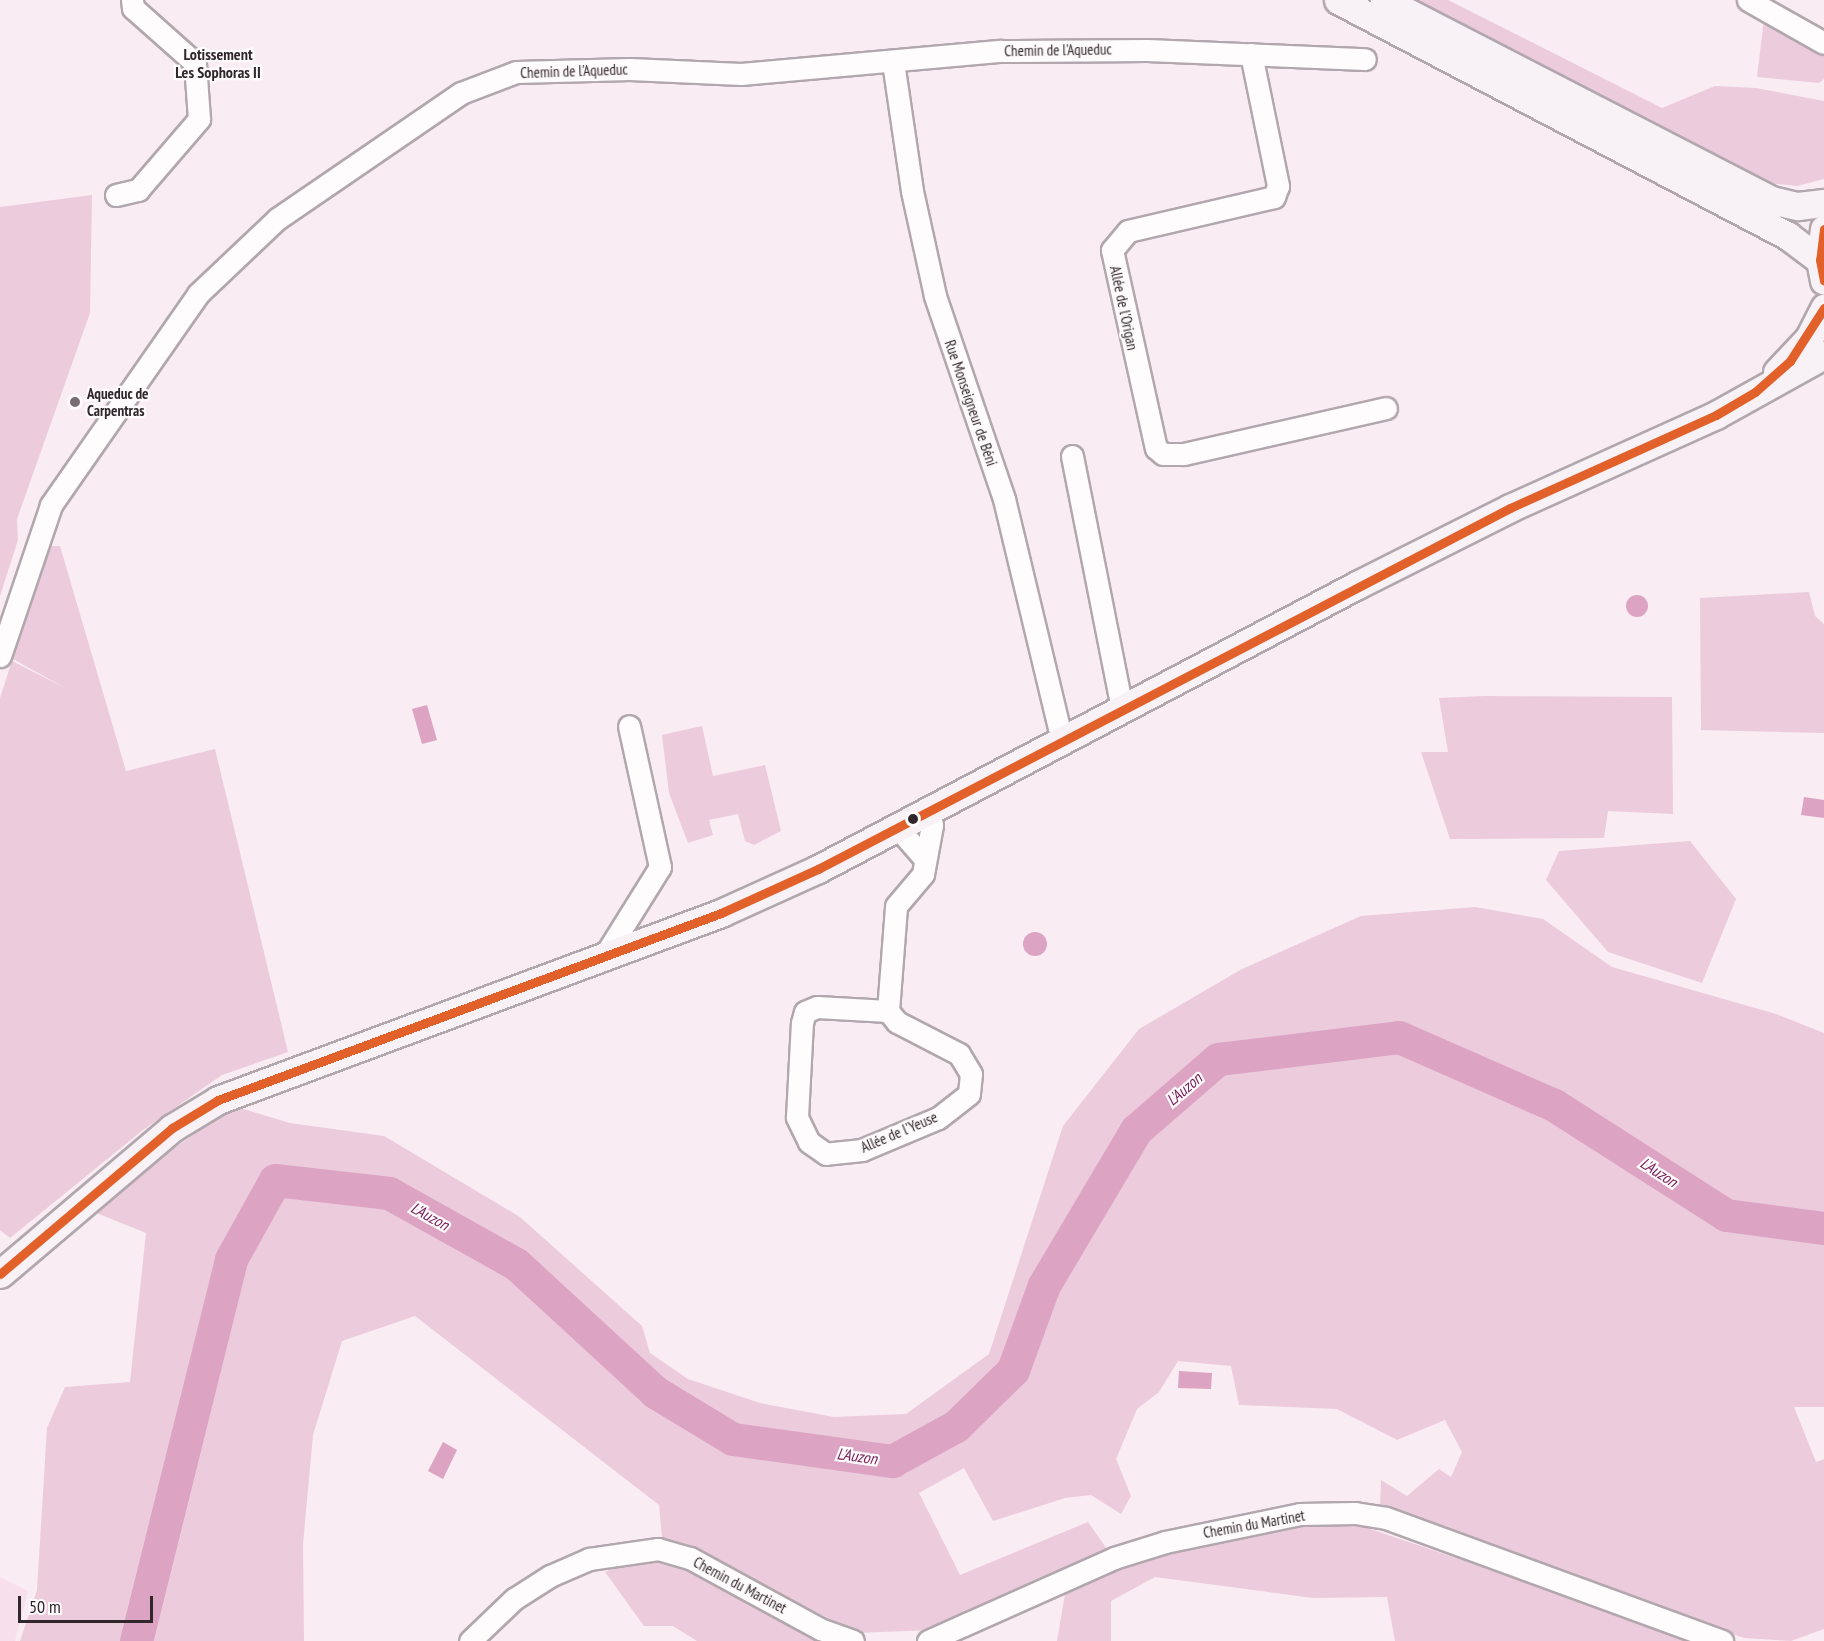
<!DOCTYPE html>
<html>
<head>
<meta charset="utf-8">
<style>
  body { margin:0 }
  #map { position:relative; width:1824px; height:1641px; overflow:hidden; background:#f9ecf3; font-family:"PT Sans Narrow",sans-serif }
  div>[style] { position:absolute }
  .built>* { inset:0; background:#f7e0ec }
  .green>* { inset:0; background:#eccbdd }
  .water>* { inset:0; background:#dca3c3 }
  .round { border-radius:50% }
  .river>* { height:33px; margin:-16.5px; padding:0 16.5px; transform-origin:16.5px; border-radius:16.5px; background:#dca3c3 }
  .roads { filter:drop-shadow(2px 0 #b1a7ad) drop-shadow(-2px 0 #b1a7ad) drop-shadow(0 2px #b1a7ad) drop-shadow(0 -2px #b1a7ad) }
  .minor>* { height:21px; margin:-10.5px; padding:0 10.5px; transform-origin:10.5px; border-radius:10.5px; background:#fefcfd }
  .major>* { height:27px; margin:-13.5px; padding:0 13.5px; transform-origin:13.5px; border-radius:13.5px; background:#f8f1f5 }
  .bus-1>* { height:9px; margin:-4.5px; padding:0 4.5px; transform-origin:4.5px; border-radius:4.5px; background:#e2612b }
  .dots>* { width:16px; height:16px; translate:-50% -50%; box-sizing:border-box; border:3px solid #fffafc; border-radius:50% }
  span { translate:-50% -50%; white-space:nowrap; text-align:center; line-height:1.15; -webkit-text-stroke:4.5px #fffafc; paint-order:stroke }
  .street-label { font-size:15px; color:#2f272b }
  .poi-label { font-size:15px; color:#2f272b; font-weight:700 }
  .left { translate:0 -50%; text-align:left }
  .neighbourhood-label { font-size:16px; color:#2f272b; font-weight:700 }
  .water-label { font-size:16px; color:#741955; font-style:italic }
  .scale { position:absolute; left:18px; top:1596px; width:135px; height:27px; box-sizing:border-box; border:3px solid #2f272b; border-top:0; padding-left:8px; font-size:18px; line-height:21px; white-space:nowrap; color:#2f272b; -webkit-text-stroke:4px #fffafc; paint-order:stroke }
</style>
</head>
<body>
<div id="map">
  <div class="built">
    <i style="clip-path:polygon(0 1577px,28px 1591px,15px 1641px,0 1641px)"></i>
  </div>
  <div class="green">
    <i style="clip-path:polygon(1417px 0,1448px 0,1662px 108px,1715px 86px,1756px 88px,1824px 101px,1824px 179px,1797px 186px,1767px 183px)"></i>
    <i style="clip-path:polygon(1764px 19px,1824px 51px,1824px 79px,1819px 83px,1757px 77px)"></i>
    <i style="clip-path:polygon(92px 195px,90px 313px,17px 519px,18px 540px,0 596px,0 207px)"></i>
    <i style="clip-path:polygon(51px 546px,60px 546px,126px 771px,215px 749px,288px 1052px,222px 1075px,143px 1130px,10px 1238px,0 1230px,0 698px,12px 661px,67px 689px,13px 659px)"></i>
    <i style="clip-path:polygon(1809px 592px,1815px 616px,1824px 624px,1824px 733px,1701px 730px,1700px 598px)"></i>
    <i style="clip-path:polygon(1485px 696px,1672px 697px,1673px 814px,1608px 811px,1604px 838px,1450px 839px,1421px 752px,1448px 752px,1439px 698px)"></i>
    <i style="clip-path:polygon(702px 726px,713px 776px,765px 765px,781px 831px,754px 845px,745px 841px,738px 814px,709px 820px,713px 835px,688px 843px,669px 793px,662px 735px)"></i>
    <i style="clip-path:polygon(1690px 841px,1736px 899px,1702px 983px,1608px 952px,1546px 880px,1559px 851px)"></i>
    <i style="clip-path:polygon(1475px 907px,1543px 919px,1612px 967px,1776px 1014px,1824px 1033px,1824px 1407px,1794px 1407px,1816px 1462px,1824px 1459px,1824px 1629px,1791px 1641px,1744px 1638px,1380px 1508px,1381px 1480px,1407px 1496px,1439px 1469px,1451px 1477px,1462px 1452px,1445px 1420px,1397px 1440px,1337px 1409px,1239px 1405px,1231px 1366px,1178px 1361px,1159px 1392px,1137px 1409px,1116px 1459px,1131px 1496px,1121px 1514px,1091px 1495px,1065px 1498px,993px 1521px,964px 1468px,919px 1493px,960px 1575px,1088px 1522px,1121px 1569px,1212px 1537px,1332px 1516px,1701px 1641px,1395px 1641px,1387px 1597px,1313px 1598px,1155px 1577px,1111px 1601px,1111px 1641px,1057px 1641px,1065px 1594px,983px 1628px,856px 1633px,700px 1551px,662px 1538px,659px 1505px,415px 1316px,342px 1341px,313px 1435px,303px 1544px,304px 1641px,20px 1641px,37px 1590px,47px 1428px,65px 1387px,130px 1382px,146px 1233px,89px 1210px,233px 1106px,290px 1123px,384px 1136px,520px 1217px,642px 1326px,650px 1353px,688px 1379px,760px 1403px,834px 1417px,906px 1414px,989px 1354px,1063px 1126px,1139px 1029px,1242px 969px,1361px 916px)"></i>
    <i style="clip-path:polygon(652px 1554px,724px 1586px,821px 1641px,697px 1641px,673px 1626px,644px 1626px,605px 1572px)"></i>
  </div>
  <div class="water">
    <i class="round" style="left:1626px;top:595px;width:22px;height:22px"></i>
    <i style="clip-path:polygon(427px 705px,437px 740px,422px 744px,412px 709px)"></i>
    <i style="clip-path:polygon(1804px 797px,1824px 800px,1824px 818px,1801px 815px)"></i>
    <i class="round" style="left:1023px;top:932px;width:24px;height:24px"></i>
    <i style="clip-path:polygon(1179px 1371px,1212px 1373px,1211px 1389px,1178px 1388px)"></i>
    <i style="clip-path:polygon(443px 1442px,457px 1450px,443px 1479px,428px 1471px)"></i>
  </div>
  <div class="river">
    <i style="left:136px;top:1641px;width:394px;rotate:-76deg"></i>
    <i style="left:231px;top:1259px;width:90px;rotate:-60.9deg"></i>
    <i style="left:275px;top:1180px;width:115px;rotate:6.5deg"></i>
    <i style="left:389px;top:1193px;width:145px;rotate:29.2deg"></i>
    <i style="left:516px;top:1264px;width:189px;rotate:42.6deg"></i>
    <i style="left:655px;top:1392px;width:91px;rotate:31.1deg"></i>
    <i style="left:733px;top:1439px;width:161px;rotate:7.9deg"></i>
    <i style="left:892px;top:1461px;width:73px;rotate:-28.7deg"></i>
    <i style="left:956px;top:1426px;width:80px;rotate:-44.5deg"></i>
    <i style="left:1013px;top:1370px;width:90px;rotate:-70deg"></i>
    <i style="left:1044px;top:1285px;width:180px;rotate:-59.3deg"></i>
    <i style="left:1136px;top:1130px;width:108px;rotate:-40.9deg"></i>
    <i style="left:1218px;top:1059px;width:182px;rotate:-6.9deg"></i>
    <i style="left:1399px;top:1037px;width:169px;rotate:23.7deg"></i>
    <i style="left:1554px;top:1105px;width:204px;rotate:32.6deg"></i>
    <i style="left:1726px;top:1215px;width:99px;rotate:7.6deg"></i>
  </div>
  <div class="roads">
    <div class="minor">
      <i style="left:1748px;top:0;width:87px;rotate:29.5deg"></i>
      <i style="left:1251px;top:54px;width:135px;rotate:78.4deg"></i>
      <i style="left:1278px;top:186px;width:12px;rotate:110deg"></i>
      <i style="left:1274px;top:197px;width:150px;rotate:166.9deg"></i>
      <i style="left:1128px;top:231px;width:25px;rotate:130deg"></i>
      <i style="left:1112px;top:250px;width:203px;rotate:77.5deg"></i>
      <i style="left:1156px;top:448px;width:9px;rotate:41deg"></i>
      <i style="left:1163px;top:454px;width:21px"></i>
      <i style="left:1184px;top:454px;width:207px;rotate:-12.8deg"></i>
      <i style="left:893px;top:62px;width:130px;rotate:81.6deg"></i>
      <i style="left:912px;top:191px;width:107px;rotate:77.6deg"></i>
      <i style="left:935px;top:296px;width:214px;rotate:71.2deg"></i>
      <i style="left:1004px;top:499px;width:249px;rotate:76.5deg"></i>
      <i style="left:116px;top:195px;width:23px;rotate:-13deg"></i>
      <i style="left:138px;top:190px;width:94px;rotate:-49.3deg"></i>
      <i style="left:199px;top:119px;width:56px;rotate:-94.1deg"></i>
      <i style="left:195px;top:63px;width:83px;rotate:-138.4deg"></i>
      <i style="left:133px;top:8px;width:8px;rotate:-97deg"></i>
      <i style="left:1072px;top:456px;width:258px;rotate:78.8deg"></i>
      <i style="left:0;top:656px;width:159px;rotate:-71.3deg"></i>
      <i style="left:51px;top:505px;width:257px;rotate:-55.1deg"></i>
      <i style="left:198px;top:294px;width:109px;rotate:-43.5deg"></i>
      <i style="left:277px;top:219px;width:223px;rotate:-34.4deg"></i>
      <i style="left:461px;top:93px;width:59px;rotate:-20.9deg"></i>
      <i style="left:516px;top:72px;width:114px;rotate:-1.5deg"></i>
      <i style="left:630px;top:69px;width:111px;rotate:2.6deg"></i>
      <i style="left:741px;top:74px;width:261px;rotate:-5.1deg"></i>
      <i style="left:1001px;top:51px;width:146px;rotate:-0.4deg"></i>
      <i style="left:1147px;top:50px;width:218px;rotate:2.4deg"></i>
      <i style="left:898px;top:828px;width:40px;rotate:49deg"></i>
      <i style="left:605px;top:955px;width:104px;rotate:-58deg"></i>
      <i style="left:660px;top:867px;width:144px;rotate:-102.4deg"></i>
      <i style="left:817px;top:1007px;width:71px;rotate:3.2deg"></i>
      <i style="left:888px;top:1011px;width:14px;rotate:51deg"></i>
      <i style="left:897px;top:1022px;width:70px;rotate:27.3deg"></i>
      <i style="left:959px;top:1054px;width:23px;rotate:59deg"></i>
      <i style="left:971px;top:1074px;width:20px;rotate:96deg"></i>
      <i style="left:969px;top:1094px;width:39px;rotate:142deg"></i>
      <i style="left:938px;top:1118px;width:82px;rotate:157.2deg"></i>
      <i style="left:862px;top:1150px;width:36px;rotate:174deg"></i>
      <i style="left:826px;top:1154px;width:21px;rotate:-145deg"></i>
      <i style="left:809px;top:1142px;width:28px;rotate:-116deg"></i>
      <i style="left:797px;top:1117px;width:94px;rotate:-87deg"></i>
      <i style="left:802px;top:1023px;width:11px;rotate:-75deg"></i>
      <i style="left:805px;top:1012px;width:13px;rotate:-23deg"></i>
      <i style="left:888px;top:1011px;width:105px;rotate:-85.6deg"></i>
      <i style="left:896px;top:906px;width:42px;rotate:-49.8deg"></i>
      <i style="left:923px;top:874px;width:50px;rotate:-79.6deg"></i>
      <i style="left:932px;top:825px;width:14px;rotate:-107deg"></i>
      <i style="left:470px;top:1641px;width:61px;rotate:-43.7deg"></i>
      <i style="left:514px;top:1599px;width:43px;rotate:-32.6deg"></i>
      <i style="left:550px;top:1576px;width:43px;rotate:-23.6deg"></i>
      <i style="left:589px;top:1559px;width:70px;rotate:-8.2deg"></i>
      <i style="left:658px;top:1549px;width:33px;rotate:16deg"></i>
      <i style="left:690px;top:1558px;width:148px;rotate:28.6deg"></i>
      <i style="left:820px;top:1629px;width:35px;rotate:20deg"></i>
      <i style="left:928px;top:1641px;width:204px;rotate:-24deg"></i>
      <i style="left:1114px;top:1558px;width:53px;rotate:-17.4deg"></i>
      <i style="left:1165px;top:1542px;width:138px;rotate:-11.7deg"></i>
      <i style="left:1300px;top:1514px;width:55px;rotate:-1deg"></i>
      <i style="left:1355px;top:1513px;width:31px;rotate:9deg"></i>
      <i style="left:1386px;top:1518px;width:358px;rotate:20.1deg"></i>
    </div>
    <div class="major">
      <i style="left:1338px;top:0;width:508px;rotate:27.67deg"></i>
      <i style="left:1788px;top:236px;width:40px;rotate:37deg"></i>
      <i style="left:1384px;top:0;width:436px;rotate:27.3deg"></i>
      <i style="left:1771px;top:200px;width:28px;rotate:13deg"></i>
      <i style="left:1798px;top:206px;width:26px;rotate:-7deg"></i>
      <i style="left:1824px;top:229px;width:31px;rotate:97deg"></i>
      <i style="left:1820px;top:260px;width:21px;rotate:79deg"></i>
      <i style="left:1777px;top:372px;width:47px;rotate:-46.7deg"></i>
      <i style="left:1809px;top:338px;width:34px;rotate:-63deg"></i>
      <i style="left:0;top:1274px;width:226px;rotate:-40.3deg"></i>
      <i style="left:172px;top:1128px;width:54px;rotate:-31.3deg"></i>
      <i style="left:218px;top:1100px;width:537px;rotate:-20.39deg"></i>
      <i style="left:721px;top:913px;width:107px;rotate:-24.4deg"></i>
      <i style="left:818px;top:869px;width:609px;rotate:-27.78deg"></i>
      <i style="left:1357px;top:585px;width:171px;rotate:-26.7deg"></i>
      <i style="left:1510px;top:508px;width:226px;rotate:-24.3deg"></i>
      <i style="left:1716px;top:415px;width:124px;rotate:-29.1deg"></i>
    </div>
  </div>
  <div class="bus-1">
    <i style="left:1824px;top:229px;width:31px;rotate:97deg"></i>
    <i style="left:1820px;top:260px;width:21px;rotate:79deg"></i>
    <i style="left:0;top:1274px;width:226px;rotate:-40.3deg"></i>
    <i style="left:172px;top:1128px;width:54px;rotate:-31.3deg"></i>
    <i style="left:218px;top:1100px;width:537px;rotate:-20.39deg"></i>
    <i style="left:721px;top:913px;width:107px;rotate:-24.4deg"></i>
    <i style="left:818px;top:869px;width:781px;rotate:-27.55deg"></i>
    <i style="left:1510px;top:508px;width:226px;rotate:-24.3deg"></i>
    <i style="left:1716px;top:415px;width:45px;rotate:-30.5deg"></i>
    <i style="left:1755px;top:392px;width:47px;rotate:-41.5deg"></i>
    <i style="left:1790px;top:361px;width:63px;rotate:-57.3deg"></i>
  </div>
  <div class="dots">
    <i style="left:75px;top:402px;background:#766c71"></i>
    <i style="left:913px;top:819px;background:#2f272b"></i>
  </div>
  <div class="street-label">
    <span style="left:1058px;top:50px;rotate:-1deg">Chemin de l'Aqueduc</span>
    <span style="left:574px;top:71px;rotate:-2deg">Chemin de l'Aqueduc</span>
    <span style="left:1124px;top:308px;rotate:78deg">Allée de l'Origan</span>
    <span style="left:971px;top:403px;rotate:71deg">Rue Monseigneur de Béni</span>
    <span style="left:899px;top:1132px;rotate:-23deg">Allée de l'Yeuse</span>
    <span style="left:1254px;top:1524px;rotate:-10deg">Chemin du Martinet</span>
    <span style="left:740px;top:1585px;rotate:28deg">Chemin du Martinet</span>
  </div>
  <div class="poi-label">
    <span class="left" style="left:87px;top:402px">Aqueduc de<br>Carpentras</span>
  </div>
  <div class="neighbourhood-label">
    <span style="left:218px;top:63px">Lotissement<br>Les Sophoras II</span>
  </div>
  <div class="water-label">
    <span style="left:1184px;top:1089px;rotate:-41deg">L'Auzon</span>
    <span style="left:1659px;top:1172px;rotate:33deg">L'Auzon</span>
    <span style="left:430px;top:1216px;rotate:29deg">L'Auzon</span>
    <span style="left:857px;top:1456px;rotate:8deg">L'Auzon</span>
  </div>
  <div class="scale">50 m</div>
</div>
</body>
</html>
